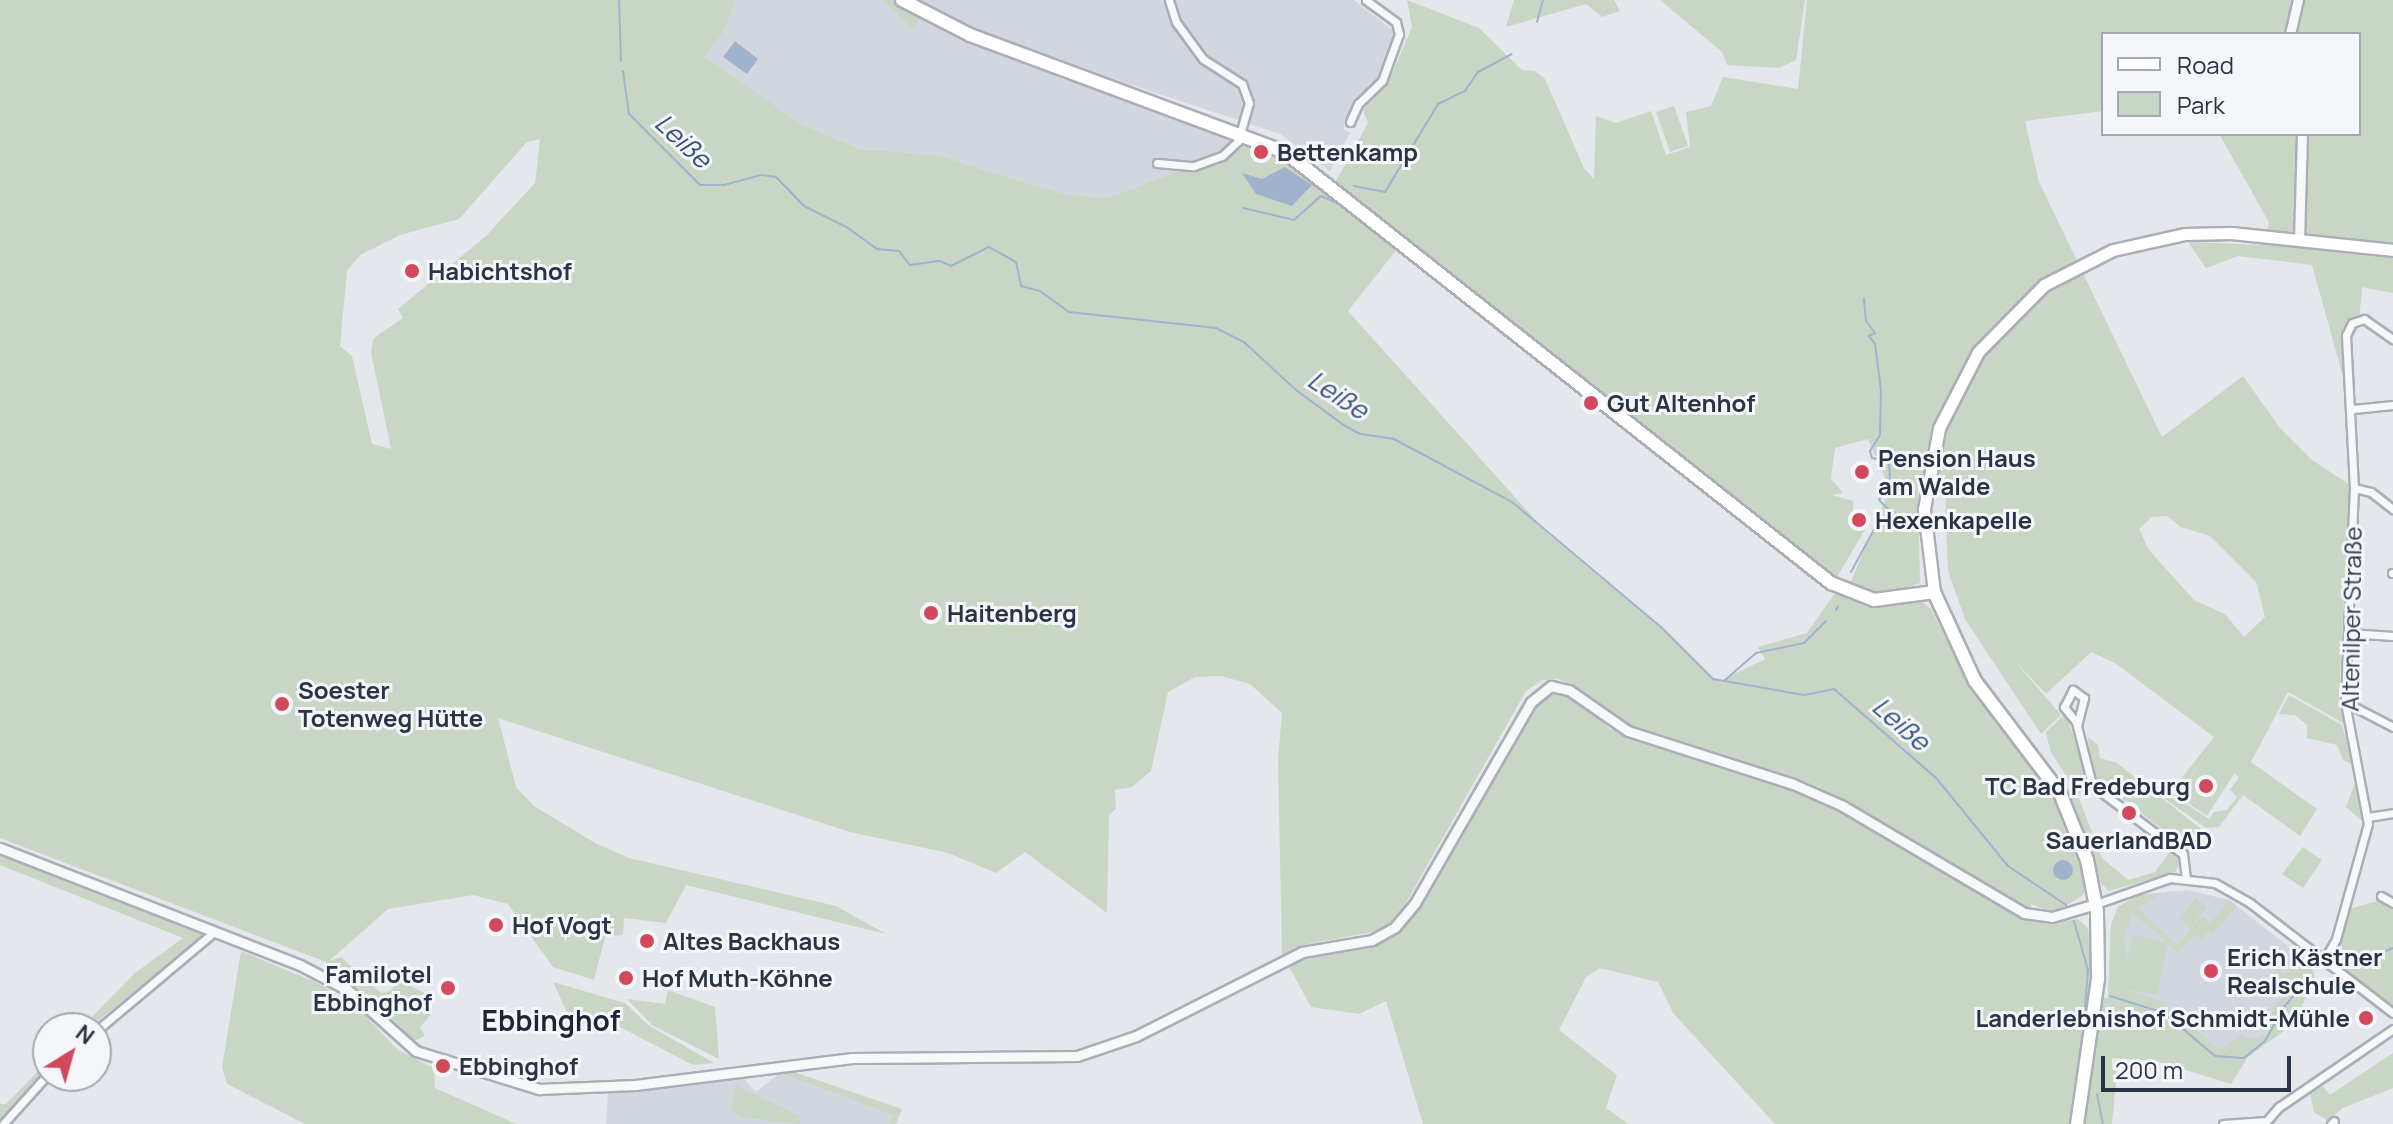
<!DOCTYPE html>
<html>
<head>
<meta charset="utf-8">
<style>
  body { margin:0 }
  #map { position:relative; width:2393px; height:1124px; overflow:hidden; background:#e4e7ec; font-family:Manrope,sans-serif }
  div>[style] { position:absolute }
  .built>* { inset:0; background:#d2d6de }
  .green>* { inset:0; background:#c9d6c5 }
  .water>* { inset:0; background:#9fb4cc }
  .round { border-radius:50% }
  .stream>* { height:2px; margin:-1px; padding:0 1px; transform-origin:1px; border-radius:1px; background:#9fb4cc }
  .roads { filter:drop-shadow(2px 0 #a9aeb7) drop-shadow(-2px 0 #a9aeb7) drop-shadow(0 2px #a9aeb7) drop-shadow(0 -2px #a9aeb7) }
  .minor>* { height:7px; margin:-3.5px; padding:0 3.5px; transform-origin:3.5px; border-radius:3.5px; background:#f7f8fa }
  .tertiary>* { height:9px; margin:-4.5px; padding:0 4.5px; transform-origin:4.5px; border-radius:4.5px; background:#f7f8fa }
  .secondary>* { height:11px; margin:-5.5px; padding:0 5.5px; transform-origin:5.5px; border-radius:5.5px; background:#fff }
  .primary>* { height:12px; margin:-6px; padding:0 6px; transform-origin:6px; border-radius:6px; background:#fff }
  .dots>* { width:22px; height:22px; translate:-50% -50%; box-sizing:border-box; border:4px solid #f4f6f9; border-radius:50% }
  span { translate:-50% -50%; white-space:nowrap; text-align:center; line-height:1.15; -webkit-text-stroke:6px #f4f6f9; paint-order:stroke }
  .poi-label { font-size:24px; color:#2b3445; font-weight:700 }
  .left { translate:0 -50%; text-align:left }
  .right { translate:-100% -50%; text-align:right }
  .street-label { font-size:24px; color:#2b3445 }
  .water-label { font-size:26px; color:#34527a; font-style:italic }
  .quarter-label { font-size:28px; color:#1d2536; font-weight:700 }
  .legend { position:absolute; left:2101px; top:32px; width:260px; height:104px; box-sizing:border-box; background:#f4f6f9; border:2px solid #a4a8b1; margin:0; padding:10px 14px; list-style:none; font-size:24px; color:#2b3445 }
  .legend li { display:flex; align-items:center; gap:16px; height:40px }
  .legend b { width:40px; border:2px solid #a4a8b1 }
  .north { position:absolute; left:32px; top:1012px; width:80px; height:80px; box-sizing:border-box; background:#f4f6f9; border:2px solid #a4a8b1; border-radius:50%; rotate:37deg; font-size:22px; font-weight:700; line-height:32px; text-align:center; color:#2b3445 }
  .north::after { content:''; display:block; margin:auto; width:28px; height:36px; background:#d1495b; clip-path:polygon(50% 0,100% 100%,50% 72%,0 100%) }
  .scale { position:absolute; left:2101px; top:1056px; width:190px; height:36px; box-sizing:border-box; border:4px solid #2b3445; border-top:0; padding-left:10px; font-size:24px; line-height:28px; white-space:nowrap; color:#2b3445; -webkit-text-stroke:6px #f4f6f9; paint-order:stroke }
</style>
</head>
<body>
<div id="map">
  <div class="built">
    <i style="clip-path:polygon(736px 0,883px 0,913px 30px,919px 17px,1229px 137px,1228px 145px,1213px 158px,1107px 198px,1063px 194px,936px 155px,860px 149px,803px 125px,705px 57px,724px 31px)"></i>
    <i style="clip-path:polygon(908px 0,1354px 0,1395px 32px,1379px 76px,1350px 109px,1343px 129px,1350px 133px,1330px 171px,1280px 134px,977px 34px)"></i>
    <i style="clip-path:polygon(2187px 890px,2229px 900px,2311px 964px,2315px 979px,2293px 1024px,2248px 1057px,2220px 1051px,2162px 1001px,2108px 991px,2111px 925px,2118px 907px,2139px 895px)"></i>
    <i style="clip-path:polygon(780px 1073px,892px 1115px,889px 1124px,606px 1124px,608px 1093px,740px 1075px,756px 1092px)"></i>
  </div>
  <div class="green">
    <i style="clip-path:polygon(evenodd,0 0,736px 0,724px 31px,705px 57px,803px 125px,860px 149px,936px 155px,1063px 194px,1107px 198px,1213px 158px,1216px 162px,1249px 144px,1300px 167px,1398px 248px,1348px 311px,1548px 534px,1661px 627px,1713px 679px,1720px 681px,1765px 659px,1758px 647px,1807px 633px,1835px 593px,1867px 607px,1922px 602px,1931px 609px,1968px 683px,2057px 796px,2081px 860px,2087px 887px,2082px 896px,2053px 913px,2031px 904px,2031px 918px,2047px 924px,2078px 919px,2088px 928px,2093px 998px,2072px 1124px,1775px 1124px,1673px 1013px,1658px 982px,1600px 968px,1586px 977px,1559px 1030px,1617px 1075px,1606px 1108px,1628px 1124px,1423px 1124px,1386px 1001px,1359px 1014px,1311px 1007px,1286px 961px,1316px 949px,1377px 943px,1410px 921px,1533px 701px,1554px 688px,1567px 692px,1610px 729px,1635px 737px,1576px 687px,1558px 679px,1543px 680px,1526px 691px,1399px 915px,1378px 931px,1308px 944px,1282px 955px,1278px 760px,1282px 713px,1250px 684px,1221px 676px,1195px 677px,1168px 692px,1151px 771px,1132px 787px,1115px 790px,1116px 809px,1109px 815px,1107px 913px,1025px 852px,996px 873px,948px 853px,850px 832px,498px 718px,516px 787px,534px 806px,595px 843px,629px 858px,836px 906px,886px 934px,686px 885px,666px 923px,624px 918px,623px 935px,605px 937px,594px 980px,553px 967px,508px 904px,473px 895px,388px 909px,329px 961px,341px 957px,381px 993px,390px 991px,398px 980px,425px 993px,423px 1009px,432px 1013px,420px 1027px,425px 1036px,414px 1041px,368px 995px,325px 968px,326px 962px,0 838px,0 0,540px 139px,535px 183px,486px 236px,398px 309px,403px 318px,374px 338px,371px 352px,391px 449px,372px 444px,352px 356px,340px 346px,347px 271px,360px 255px,400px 235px,459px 219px,527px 142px,540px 139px)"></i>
    <i style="clip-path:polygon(883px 0,896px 0,919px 17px,914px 31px)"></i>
    <i style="clip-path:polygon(evenodd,1407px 0,1479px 28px,1522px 70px,1535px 71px,1545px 79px,1584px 168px,1594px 179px,1596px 116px,1616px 123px,1651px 111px,1666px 155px,1690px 147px,1686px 112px,1711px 106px,1723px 77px,1798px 89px,1807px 0,2393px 0,2393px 293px,2362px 287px,2359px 322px,2353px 320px,2344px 336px,2345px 384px,2312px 265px,2238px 256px,2206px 268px,2188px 242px,2264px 245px,2269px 222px,2219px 134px,2359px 134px,2359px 34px,2103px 34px,2103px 111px,2025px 121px,2039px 182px,2162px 437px,2243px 376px,2280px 428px,2312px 460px,2350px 485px,2340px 676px,2345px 724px,2288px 692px,2251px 762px,2317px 809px,2300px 836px,2243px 795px,2219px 827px,2206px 828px,2165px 799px,2214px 737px,2115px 663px,2091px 652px,2046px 694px,2012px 658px,2061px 715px,2041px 734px,1965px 619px,1948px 571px,1945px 489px,1918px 487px,1920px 583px,1887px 595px,1849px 586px,1890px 489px,1868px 439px,1835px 448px,1831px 479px,1843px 493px,1832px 495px,1853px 501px,1854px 524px,1866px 528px,1837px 577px,1477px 299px,1336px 181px,1368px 123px,1363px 110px,1388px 83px,1412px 27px,1407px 0,2167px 516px,2181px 527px,2210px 536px,2256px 582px,2265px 617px,2244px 637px,2225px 614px,2194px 600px,2149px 550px,2139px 529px,2152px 517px,2167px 516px,1407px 0,2205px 754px,2179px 797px,2207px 816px,2234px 774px,2239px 777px,2230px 790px,2237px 797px,2227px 810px,2214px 812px,2209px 819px,2177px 798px,2205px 754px)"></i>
    <i style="clip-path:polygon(1514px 0,1614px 0,1620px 11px,1602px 17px,1586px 4px,1506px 27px)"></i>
    <i style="clip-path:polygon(1660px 0,1805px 0,1796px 60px,1779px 68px,1727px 65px,1722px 52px)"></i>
    <i style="clip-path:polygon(1674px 106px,1688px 146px,1670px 152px,1656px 112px)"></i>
    <i style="clip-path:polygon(2289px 695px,2342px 725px,2353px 765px,2343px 760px,2337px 745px,2307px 738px,2307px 725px,2295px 715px,2279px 714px)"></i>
    <i style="clip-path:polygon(2065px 714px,2089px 776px,2078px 796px,2102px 858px,2128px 880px,2155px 872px,2171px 850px,2181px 861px,2175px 872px,2109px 891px,2100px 882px,2071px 801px,2073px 787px,2050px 750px,2046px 732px)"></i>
    <i style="clip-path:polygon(2088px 737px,2098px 745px,2100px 758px,2117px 763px,2205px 832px,2191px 851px,2093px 776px)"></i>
    <i style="clip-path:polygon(2356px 780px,2362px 800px,2362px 821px,2346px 807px)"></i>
    <i style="clip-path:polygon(2303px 847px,2322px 860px,2303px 888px,2282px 874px)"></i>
    <i style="clip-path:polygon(0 854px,201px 932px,205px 935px,89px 1028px,81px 1028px,135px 973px,183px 938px,0 865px)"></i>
    <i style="clip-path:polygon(evenodd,2163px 893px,2138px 908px,2177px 945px,2202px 916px,2210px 924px,2229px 900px,2237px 906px,2213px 934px,2209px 931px,2201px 939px,2196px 934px,2178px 953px,2168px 944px,2157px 995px,2118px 988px,2162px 1001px,2220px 1050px,2240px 1034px,2254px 1040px,2269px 1032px,2273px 1008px,2289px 989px,2273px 974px,2278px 969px,2285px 975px,2291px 967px,2297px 972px,2302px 966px,2288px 943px,2311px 964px,2315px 979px,2293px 1024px,2248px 1057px,2231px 1084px,2156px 1061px,2112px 1058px,2112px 1069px,2117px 1072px,2112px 1124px,2079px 1124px,2102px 998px,2108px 998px,2111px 925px,2118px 907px,2139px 895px,2163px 893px,2132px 913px,2167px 942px,2133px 935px,2127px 959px,2124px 939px,2132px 913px)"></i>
    <i style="clip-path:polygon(2196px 898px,2207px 907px,2190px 928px,2179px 918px)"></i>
    <i style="clip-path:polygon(2381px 900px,2393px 909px,2393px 1008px,2335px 964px,2349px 909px)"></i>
    <i style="clip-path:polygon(241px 951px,315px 982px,356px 1006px,398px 1050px,434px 1068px,435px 1088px,516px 1124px,305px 1124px,227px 1084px,222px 1067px)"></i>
    <i style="clip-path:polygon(553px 982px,625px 1003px,648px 1025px,714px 1063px,693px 1065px,618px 1026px,573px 1026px)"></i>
    <i style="clip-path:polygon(668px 990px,715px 1007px,719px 1059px,652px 1025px,627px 999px,665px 1004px)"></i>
    <i style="clip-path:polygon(2393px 1053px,2393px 1088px,2343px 1108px,2328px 1121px,2314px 1112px,2310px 1094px,2323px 1086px,2330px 1095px)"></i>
    <i style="clip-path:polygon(48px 1061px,48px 1066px,0 1120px,0 1104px,6px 1104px)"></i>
    <i style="clip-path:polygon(785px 1069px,902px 1109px,896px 1124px,889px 1124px,892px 1115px,780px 1073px)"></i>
    <i style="clip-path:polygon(736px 1085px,799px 1116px,800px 1124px,739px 1117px,731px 1109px)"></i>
  </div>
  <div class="water">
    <i style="clip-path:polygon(735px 41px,758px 59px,747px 74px,723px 57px)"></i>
    <i style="clip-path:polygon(1285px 167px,1312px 185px,1292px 206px,1256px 194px,1242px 173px,1262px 179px)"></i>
    <i class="round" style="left:2053px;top:860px;width:20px;height:20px"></i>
  </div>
  <div class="stream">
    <i style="left:619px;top:0;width:61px;rotate:88.1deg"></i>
    <i style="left:1537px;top:22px;width:23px;rotate:-75deg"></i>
    <i style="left:623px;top:71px;width:43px;rotate:82.1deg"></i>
    <i style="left:629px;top:114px;width:100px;rotate:45deg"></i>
    <i style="left:700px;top:185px;width:24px"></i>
    <i style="left:724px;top:185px;width:39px;rotate:-15deg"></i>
    <i style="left:762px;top:175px;width:14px;rotate:8deg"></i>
    <i style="left:776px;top:177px;width:40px;rotate:46deg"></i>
    <i style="left:804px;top:206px;width:49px;rotate:26.6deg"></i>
    <i style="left:848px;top:228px;width:36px;rotate:36deg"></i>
    <i style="left:877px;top:249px;width:22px;rotate:5deg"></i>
    <i style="left:899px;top:251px;width:18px;rotate:52deg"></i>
    <i style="left:910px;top:265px;width:30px;rotate:-8deg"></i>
    <i style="left:940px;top:261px;width:12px;rotate:24deg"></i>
    <i style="left:951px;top:266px;width:42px;rotate:-26.6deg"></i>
    <i style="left:989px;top:247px;width:31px;rotate:29deg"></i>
    <i style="left:1016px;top:262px;width:25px;rotate:78deg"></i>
    <i style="left:1021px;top:286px;width:20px;rotate:15deg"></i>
    <i style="left:1040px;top:291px;width:36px;rotate:36deg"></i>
    <i style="left:1069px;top:312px;width:148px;rotate:6.2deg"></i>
    <i style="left:1216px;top:328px;width:33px;rotate:27deg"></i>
    <i style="left:1245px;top:343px;width:69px;rotate:42.7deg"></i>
    <i style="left:1296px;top:390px;width:61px;rotate:36.3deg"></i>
    <i style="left:1345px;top:426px;width:17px;rotate:28deg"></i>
    <i style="left:1360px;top:434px;width:34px;rotate:8deg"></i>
    <i style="left:1394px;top:439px;width:134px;rotate:28.1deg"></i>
    <i style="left:1512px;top:502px;width:194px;rotate:40deg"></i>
    <i style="left:1661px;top:627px;width:74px;rotate:45deg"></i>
    <i style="left:1713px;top:679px;width:92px;rotate:10deg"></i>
    <i style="left:1804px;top:695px;width:31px;rotate:-11deg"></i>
    <i style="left:1834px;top:689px;width:137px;rotate:41.1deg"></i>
    <i style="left:1937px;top:779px;width:112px;rotate:50.8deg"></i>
    <i style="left:2008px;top:866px;width:70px;rotate:33.9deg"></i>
    <i style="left:1354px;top:186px;width:32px;rotate:11deg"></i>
    <i style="left:1385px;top:192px;width:103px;rotate:-58.9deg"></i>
    <i style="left:1438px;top:104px;width:30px;rotate:-26deg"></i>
    <i style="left:1465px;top:91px;width:23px;rotate:-56deg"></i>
    <i style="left:1478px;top:72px;width:38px;rotate:-28deg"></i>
    <i style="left:1243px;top:208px;width:52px;rotate:13.2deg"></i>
    <i style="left:1294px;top:220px;width:36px;rotate:-42deg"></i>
    <i style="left:1321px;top:196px;width:14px;rotate:25deg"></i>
    <i style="left:1864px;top:299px;width:22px;rotate:85deg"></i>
    <i style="left:1866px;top:321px;width:15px;rotate:53deg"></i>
    <i style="left:1875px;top:333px;width:7px;rotate:153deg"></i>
    <i style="left:1869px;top:336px;width:10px;rotate:53deg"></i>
    <i style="left:1875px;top:344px;width:47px;rotate:82.7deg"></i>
    <i style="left:1881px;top:391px;width:44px;rotate:91.3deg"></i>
    <i style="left:1880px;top:435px;width:19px;rotate:122deg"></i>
    <i style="left:1870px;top:451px;width:7px;rotate:74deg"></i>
    <i style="left:1872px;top:458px;width:17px;rotate:13deg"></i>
    <i style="left:1889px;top:462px;width:19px;rotate:87deg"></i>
    <i style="left:1890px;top:481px;width:22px;rotate:120deg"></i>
    <i style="left:1879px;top:500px;width:13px;rotate:45deg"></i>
    <i style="left:1888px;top:509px;width:15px;rotate:113deg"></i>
    <i style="left:1851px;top:572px;width:52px;rotate:-61.5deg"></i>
    <i style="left:1836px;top:610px;width:4px;rotate:-63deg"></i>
    <i style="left:1724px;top:681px;width:43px;rotate:-41.2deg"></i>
    <i style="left:1756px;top:653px;width:49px;rotate:-11.8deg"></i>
    <i style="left:1804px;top:643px;width:31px;rotate:-45deg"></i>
    <i style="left:2074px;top:921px;width:51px;rotate:74.1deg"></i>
    <i style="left:2088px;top:970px;width:85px;rotate:94.7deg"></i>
    <i style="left:2342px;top:951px;width:32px;rotate:7deg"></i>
    <i style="left:2374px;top:955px;width:20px;rotate:-20deg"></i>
    <i style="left:2110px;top:996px;width:57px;rotate:17.5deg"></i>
    <i style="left:2164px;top:1013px;width:67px;rotate:40.1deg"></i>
    <i style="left:2215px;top:1056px;width:29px;rotate:4deg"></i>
    <i style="left:2244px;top:1058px;width:27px;rotate:-39deg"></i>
    <i style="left:2265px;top:1041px;width:39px;rotate:-61deg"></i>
    <i style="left:2284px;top:1007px;width:42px;rotate:-49.8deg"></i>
    <i style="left:2097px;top:1094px;width:31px;rotate:79deg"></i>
  </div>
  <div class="roads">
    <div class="minor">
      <i style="left:1350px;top:122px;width:20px;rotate:-66deg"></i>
      <i style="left:1358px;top:104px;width:33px;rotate:-44deg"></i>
      <i style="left:1382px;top:81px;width:50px;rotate:-70.1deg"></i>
      <i style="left:1399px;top:34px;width:12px;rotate:-104deg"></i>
      <i style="left:1396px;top:22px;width:37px;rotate:-144deg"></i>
      <i style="left:1157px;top:163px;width:37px;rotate:5deg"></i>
      <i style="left:1194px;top:166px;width:30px;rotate:-20deg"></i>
      <i style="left:1222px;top:156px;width:22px;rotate:-43deg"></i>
      <i style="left:1238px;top:141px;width:40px;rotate:-74deg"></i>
      <i style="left:1249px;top:103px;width:20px;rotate:-110deg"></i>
      <i style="left:1242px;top:84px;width:46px;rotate:-147.3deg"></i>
      <i style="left:1203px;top:59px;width:46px;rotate:-126.1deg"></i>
      <i style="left:1176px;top:22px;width:23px;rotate:-108deg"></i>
      <i style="left:2353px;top:409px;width:40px;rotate:-5.7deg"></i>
      <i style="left:2354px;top:488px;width:17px;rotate:13deg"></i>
      <i style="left:2371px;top:492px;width:28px;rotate:38deg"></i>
      <i style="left:2392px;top:573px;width:1px"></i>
      <i style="left:2349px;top:633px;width:44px;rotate:3.9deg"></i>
      <i style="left:2345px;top:702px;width:54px;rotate:27.5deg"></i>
      <i style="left:2077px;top:726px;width:29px;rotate:-76deg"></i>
      <i style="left:2084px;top:698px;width:14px;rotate:-144deg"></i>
      <i style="left:2073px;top:690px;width:19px;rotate:118deg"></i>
      <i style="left:2064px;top:707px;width:19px;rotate:51deg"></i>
      <i style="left:2076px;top:722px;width:65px;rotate:75.7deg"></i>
      <i style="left:2092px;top:785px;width:114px;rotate:37.2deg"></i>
      <i style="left:2183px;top:854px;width:24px;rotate:83deg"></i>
      <i style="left:2368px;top:817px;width:25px;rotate:-9deg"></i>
      <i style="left:2381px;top:896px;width:14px;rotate:30deg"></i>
      <i style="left:2096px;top:904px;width:78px;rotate:-19.4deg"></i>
      <i style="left:2170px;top:878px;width:45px;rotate:6.3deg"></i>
      <i style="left:2215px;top:883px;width:40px;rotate:29.7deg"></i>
      <i style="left:2250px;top:903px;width:180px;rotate:37.6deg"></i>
      <i style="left:2324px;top:960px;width:24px;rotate:-60deg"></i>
      <i style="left:2336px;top:939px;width:119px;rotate:-74.5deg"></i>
      <i style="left:2368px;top:824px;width:124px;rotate:-100.7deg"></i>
      <i style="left:2345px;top:702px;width:214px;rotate:-87.6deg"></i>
      <i style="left:2354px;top:488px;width:153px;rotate:-93deg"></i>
      <i style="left:2346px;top:335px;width:13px;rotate:-63deg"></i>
      <i style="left:2352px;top:323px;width:13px;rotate:-18deg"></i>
      <i style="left:2364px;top:319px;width:35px;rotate:35deg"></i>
      <i style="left:96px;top:1031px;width:154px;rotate:-40deg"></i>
      <i style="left:3px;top:1124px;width:67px;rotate:-48deg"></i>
      <i style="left:2223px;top:1124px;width:43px;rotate:-4deg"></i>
      <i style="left:2264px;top:1124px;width:23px;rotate:-49deg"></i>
      <i style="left:2279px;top:1107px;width:138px;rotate:-34.4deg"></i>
      <i style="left:2331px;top:1124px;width:4px;rotate:-45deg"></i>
    </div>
    <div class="tertiary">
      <i style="left:2290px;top:34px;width:35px;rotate:-77deg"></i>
      <i style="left:2299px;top:241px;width:107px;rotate:-88.4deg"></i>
      <i style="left:0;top:848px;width:322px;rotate:21.3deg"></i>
      <i style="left:300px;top:965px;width:54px;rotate:27.5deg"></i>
      <i style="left:348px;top:990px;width:91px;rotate:41.9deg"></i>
      <i style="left:416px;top:1051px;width:129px;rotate:17.2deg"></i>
      <i style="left:539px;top:1089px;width:96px;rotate:-2.4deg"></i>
      <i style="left:635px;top:1085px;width:219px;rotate:-7.1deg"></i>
      <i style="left:852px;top:1058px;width:225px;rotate:-0.5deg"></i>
      <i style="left:1077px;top:1056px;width:62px;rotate:-18.7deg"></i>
      <i style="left:1136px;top:1036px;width:186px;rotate:-26.8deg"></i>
      <i style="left:1302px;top:952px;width:71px;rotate:-9.7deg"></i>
      <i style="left:1372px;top:940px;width:26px;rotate:-29deg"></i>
      <i style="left:1395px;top:927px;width:31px;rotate:-50deg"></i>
      <i style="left:1415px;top:903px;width:232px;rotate:-60deg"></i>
      <i style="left:1531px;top:702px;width:26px;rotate:-39deg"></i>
      <i style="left:1551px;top:686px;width:18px;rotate:13deg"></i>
      <i style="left:1569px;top:690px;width:72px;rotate:34.8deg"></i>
      <i style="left:1628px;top:731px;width:173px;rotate:17.8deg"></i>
      <i style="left:1793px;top:784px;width:52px;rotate:23.6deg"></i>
      <i style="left:1841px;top:805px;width:212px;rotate:30.5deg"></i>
      <i style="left:2024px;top:913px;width:28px;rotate:8deg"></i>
      <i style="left:2052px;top:917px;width:46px;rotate:-16.5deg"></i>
    </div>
    <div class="secondary">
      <i style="left:1934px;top:592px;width:84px;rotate:-96.9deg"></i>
      <i style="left:1924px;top:509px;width:82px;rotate:-79.5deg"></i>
      <i style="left:1939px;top:428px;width:85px;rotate:-62.8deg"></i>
      <i style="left:1978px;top:352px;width:94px;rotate:-45.4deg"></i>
      <i style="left:2044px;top:285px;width:77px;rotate:-26.9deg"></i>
      <i style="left:2113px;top:250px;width:74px;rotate:-12.5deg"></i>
      <i style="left:2185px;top:234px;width:47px;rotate:-1.2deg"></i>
      <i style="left:2232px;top:233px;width:162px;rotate:6deg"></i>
    </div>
    <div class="primary">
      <i style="left:902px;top:0;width:76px;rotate:27.2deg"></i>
      <i style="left:970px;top:35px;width:336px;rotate:20.4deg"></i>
      <i style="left:1285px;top:152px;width:696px;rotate:38.29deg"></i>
      <i style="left:1831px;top:583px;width:46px;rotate:21.6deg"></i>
      <i style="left:1874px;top:600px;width:61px;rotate:-7.6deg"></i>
      <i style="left:1934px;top:592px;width:98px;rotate:65.3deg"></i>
      <i style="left:1975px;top:681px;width:141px;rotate:52.8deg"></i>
      <i style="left:2060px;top:793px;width:72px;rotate:68.1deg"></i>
      <i style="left:2087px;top:860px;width:53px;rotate:79.1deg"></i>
      <i style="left:2097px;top:912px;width:67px;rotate:89.1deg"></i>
      <i style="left:2098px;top:979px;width:147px;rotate:98.2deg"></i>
    </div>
  </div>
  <div class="dots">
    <i style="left:1261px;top:152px;background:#d1495b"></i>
    <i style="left:412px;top:271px;background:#d1495b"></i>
    <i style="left:1591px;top:403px;background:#d1495b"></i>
    <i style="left:1862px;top:472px;background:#d1495b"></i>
    <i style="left:1859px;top:520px;background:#d1495b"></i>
    <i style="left:931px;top:613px;background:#d1495b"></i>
    <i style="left:282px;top:704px;background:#d1495b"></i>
    <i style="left:2206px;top:786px;background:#d1495b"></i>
    <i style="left:2129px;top:813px;background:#d1495b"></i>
    <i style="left:496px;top:925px;background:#d1495b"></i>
    <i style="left:647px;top:941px;background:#d1495b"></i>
    <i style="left:2211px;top:971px;background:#d1495b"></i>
    <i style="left:626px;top:978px;background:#d1495b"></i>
    <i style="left:448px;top:988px;background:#d1495b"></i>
    <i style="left:2366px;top:1018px;background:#d1495b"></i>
    <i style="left:443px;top:1066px;background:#d1495b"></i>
  </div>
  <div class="poi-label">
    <span class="left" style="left:1277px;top:152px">Bettenkamp</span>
    <span class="left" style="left:428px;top:271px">Habichtshof</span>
    <span class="left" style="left:1607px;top:403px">Gut Altenhof</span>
    <span class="left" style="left:1878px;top:472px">Pension Haus<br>am Walde</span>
    <span class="left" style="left:1875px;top:520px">Hexenkapelle</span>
    <span class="left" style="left:947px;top:613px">Haitenberg</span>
    <span class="left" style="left:298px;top:704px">Soester<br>Totenweg Hütte</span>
    <span class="right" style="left:2190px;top:786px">TC Bad Fredeburg</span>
    <span style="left:2129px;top:840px">SauerlandBAD</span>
    <span class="left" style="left:512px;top:925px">Hof Vogt</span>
    <span class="left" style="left:663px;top:941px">Altes Backhaus</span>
    <span class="left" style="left:2227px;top:971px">Erich Kästner<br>Realschule</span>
    <span class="right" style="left:432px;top:988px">Familotel<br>Ebbinghof</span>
    <span class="left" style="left:642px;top:978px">Hof Muth-Köhne</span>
    <span class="right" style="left:2350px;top:1018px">Landerlebnishof Schmidt-Mühle</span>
    <span class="left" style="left:459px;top:1066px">Ebbinghof</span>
  </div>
  <div class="street-label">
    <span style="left:2351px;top:619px;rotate:-89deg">Altenilper Straße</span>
  </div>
  <div class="water-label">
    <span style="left:683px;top:141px;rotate:43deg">Leiße</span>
    <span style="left:1338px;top:395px;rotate:33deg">Leiße</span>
    <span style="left:1901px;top:724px;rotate:41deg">Leiße</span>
  </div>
  <div class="quarter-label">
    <span style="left:551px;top:1020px">Ebbinghof</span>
  </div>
  <ul class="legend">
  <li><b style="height:10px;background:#fff"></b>Road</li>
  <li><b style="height:22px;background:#c9d6c5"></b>Park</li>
  </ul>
  <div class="north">N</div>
  <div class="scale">200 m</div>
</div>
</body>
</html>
